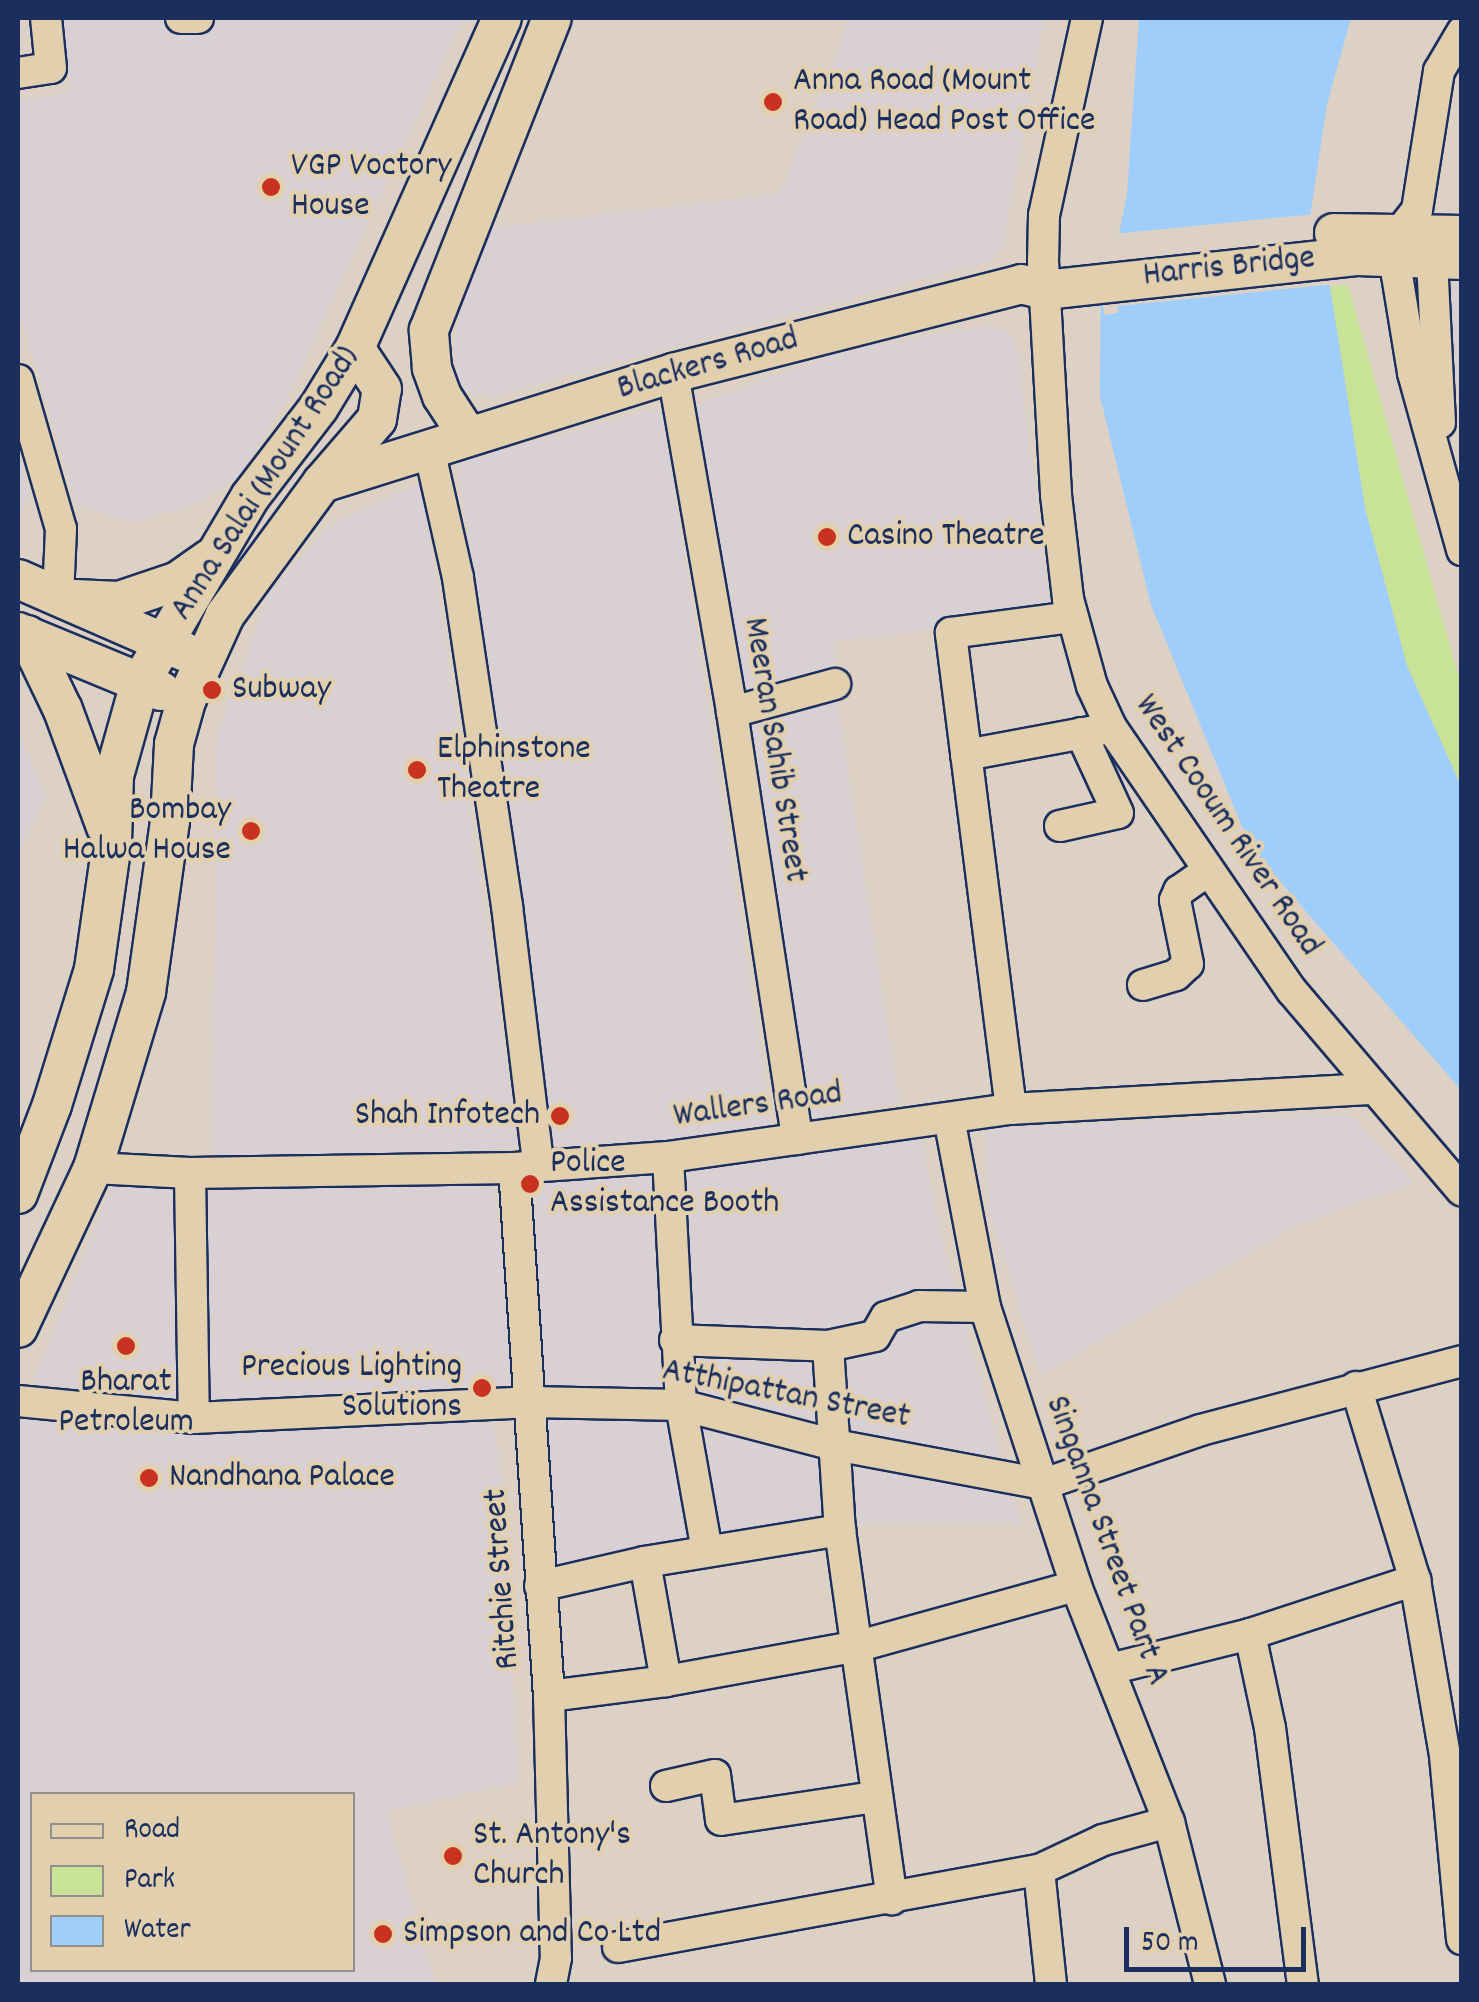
<!DOCTYPE html>
<html>
<head>
<meta charset="utf-8">
<style>
  body { margin:0 }
  #map { position:relative; width:1479px; height:2002px; overflow:hidden; background:#ddd0c4; font-family:Dekko,sans-serif }
  div>[style] { position:absolute }
  .built>* { inset:0; background:#d9d0d4 }
  .green>* { inset:0; background:#c8e298 }
  .water>* { inset:0; background:#9fcefa }
  .pier>* { inset:0; background:#ddd0c4 }
  .roads { filter:drop-shadow(2px 0 #1b2f5e) drop-shadow(-2px 0 #1b2f5e) drop-shadow(0 2px #1b2f5e) drop-shadow(0 -2px #1b2f5e) }
  .minor>* { height:30px; margin:-15px; padding:0 15px; transform-origin:15px; border-radius:15px; background:#e2cfad }
  .major>* { height:38px; margin:-19px; padding:0 19px; transform-origin:19px; border-radius:19px; background:#e2cfad }
  .dots>* { width:28px; height:28px; translate:-50% -50%; box-sizing:border-box; border:5px solid #e2cfad; border-radius:50% }
  span { translate:-50% -50%; white-space:nowrap; text-align:center; line-height:1.15; -webkit-text-stroke:8px #e2cfad; paint-order:stroke }
  .poi-label { font-size:35px; color:#1b2f5e }
  .left { translate:0 -50%; text-align:left }
  .right { translate:-100% -50%; text-align:right }
  .street-label { font-size:35px; color:#1b2f5e }
  .frame { position:absolute; inset:0; border:20px solid #1b2f5e; pointer-events:none }
  .legend { position:absolute; left:30px; top:1792px; width:325px; height:180px; box-sizing:border-box; background:#e2cfad; border:2px solid #928f8d; margin:0; padding:12px 18px; list-style:none; font-size:30px; color:#1b2f5e }
  .legend li { display:flex; align-items:center; gap:20px; height:50px }
  .legend b { width:50px; border:2px solid #928f8d }
  .scale { position:absolute; left:1124px; top:1927px; width:182px; height:45px; box-sizing:border-box; border:5px solid #1b2f5e; border-top:0; padding-left:12px; font-size:30px; line-height:35px; white-space:nowrap; color:#1b2f5e; -webkit-text-stroke:8px #e2cfad; paint-order:stroke }
</style>
</head>
<body>
<div id="map">
  <div class="built">
    <i style="clip-path:polygon(62px 18px,463px 18px,287px 398px,238px 479px,191px 506px,130px 522px,76px 504px,18px 305px,18px 101px,70px 93px)"></i>
    <i style="clip-path:polygon(850px 18px,1044px 18px,1002px 248px,989px 261px,489px 397px,463px 390px,453px 363px,460px 298px,489px 228px,780px 194px)"></i>
    <i style="clip-path:polygon(1457px 271px,1461px 271px,1461px 417px,1448px 320px,1449px 292px)"></i>
    <i style="clip-path:polygon(992px 326px,1011px 335px,1018px 354px,1051px 615px,835px 641px,836px 666px,736px 695px,689px 407px,849px 349px)"></i>
    <i style="clip-path:polygon(662px 407px,772px 1133px,562px 1154px,546px 1142px,458px 462px)"></i>
    <i style="clip-path:polygon(18px 450px,29px 492px,21px 516px,18px 515px)"></i>
    <i style="clip-path:polygon(422px 482px,519px 1148px,213px 1161px,217px 735px,269px 593px,329px 526px)"></i>
    <i style="clip-path:polygon(836px 693px,899px 1102px,799px 1121px,742px 719px)"></i>
    <i style="clip-path:polygon(18px 732px,46px 794px,18px 854px)"></i>
    <i style="clip-path:polygon(1350px 1114px,1415px 1183px,1298px 1224px,1041px 1375px,989px 1210px,985px 1127px)"></i>
    <i style="clip-path:polygon(920px 1137px,944px 1248px,1020px 1524px,858px 1524px,550px 1577px,533px 1173px)"></i>
    <i style="clip-path:polygon(119px 1169px,183px 1185px,179px 1411px,30px 1390px)"></i>
    <i style="clip-path:polygon(202px 1186px,493px 1186px,519px 1401px,202px 1408px)"></i>
    <i style="clip-path:polygon(evenodd,18px 1409px,494px 1424px,504px 1504px,518px 1782px,386px 1811px,435px 1984px,18px 1984px,18px 1409px,32px 1794px,352px 1794px,352px 1970px,32px 1970px,32px 1794px)"></i>
  </div>
  <div class="green">
    <i style="clip-path:polygon(1348px 285px,1461px 685px,1461px 786px,1407px 666px,1365px 508px,1330px 287px)"></i>
  </div>
  <div class="water">
    <i style="clip-path:polygon(1139px 18px,1351px 18px,1327px 104px,1309px 224px,1330px 287px,1365px 508px,1407px 666px,1461px 786px,1461px 1090px,1251px 848px,1151px 605px,1100px 396px,1101px 281px,1119px 234px,1127px 194px)"></i>
  </div>
  <div class="pier">
    <i style="clip-path:polygon(1316px 214px,1314px 224px,1335px 284px,1118px 306px,1118px 313px,1104px 315px,1100px 270px,1114px 234px)"></i>
  </div>
  <div class="roads">
    <div class="minor">
      <i style="left:181px;top:18px;width:17px"></i>
      <i style="left:1087px;top:18px;width:202px;rotate:102.3deg"></i>
      <i style="left:1044px;top:215px;width:46px;rotate:91.2deg"></i>
      <i style="left:1043px;top:261px;width:234px;rotate:86.8deg"></i>
      <i style="left:1056px;top:495px;width:105px;rotate:83.4deg"></i>
      <i style="left:1068px;top:599px;width:90px;rotate:74.6deg"></i>
      <i style="left:1092px;top:686px;width:45px;rotate:65.1deg"></i>
      <i style="left:1111px;top:727px;width:320px;rotate:55.6deg"></i>
      <i style="left:1292px;top:991px;width:262px;rotate:49.6deg"></i>
      <i style="left:1462px;top:32px;width:45px;rotate:120.5deg"></i>
      <i style="left:1439px;top:71px;width:141px;rotate:99deg"></i>
      <i style="left:1417px;top:210px;width:28px;rotate:128deg"></i>
      <i style="left:1400px;top:232px;width:43px;rotate:94deg"></i>
      <i style="left:1397px;top:275px;width:99px;rotate:80.7deg"></i>
      <i style="left:1413px;top:373px;width:184px;rotate:74.5deg"></i>
      <i style="left:18px;top:73px;width:33px;rotate:-9deg"></i>
      <i style="left:51px;top:68px;width:50px;rotate:-95.7deg"></i>
      <i style="left:1431px;top:239px;width:184px;rotate:87.2deg"></i>
      <i style="left:673px;top:373px;width:344px;rotate:80.1deg"></i>
      <i style="left:732px;top:712px;width:432px;rotate:81.3deg"></i>
      <i style="left:18px;top:380px;width:155px;rotate:73.9deg"></i>
      <i style="left:61px;top:529px;width:69px;rotate:92.5deg"></i>
      <i style="left:429px;top:449px;width:132px;rotate:77.3deg"></i>
      <i style="left:458px;top:578px;width:332px;rotate:81.5deg"></i>
      <i style="left:507px;top:906px;width:260px;rotate:83.1deg"></i>
      <i style="left:732px;top:712px;width:107px;rotate:-15.2deg"></i>
      <i style="left:966px;top:755px;width:135px;rotate:-10.6deg"></i>
      <i style="left:1060px;top:826px;width:59px;rotate:-12.6deg"></i>
      <i style="left:1118px;top:813px;width:88px;rotate:-114.8deg"></i>
      <i style="left:1143px;top:985px;width:34px;rotate:-17deg"></i>
      <i style="left:1176px;top:975px;width:16px;rotate:-43deg"></i>
      <i style="left:1188px;top:964px;width:65px;rotate:-101.5deg"></i>
      <i style="left:1175px;top:900px;width:10px;rotate:-66deg"></i>
      <i style="left:1179px;top:891px;width:35px;rotate:-35deg"></i>
      <i style="left:1011px;top:1109px;width:480px;rotate:-97.2deg"></i>
      <i style="left:951px;top:633px;width:121px;rotate:-7.6deg"></i>
      <i style="left:949px;top:1118px;width:192px;rotate:79.2deg"></i>
      <i style="left:985px;top:1307px;width:293px;rotate:71.9deg"></i>
      <i style="left:1076px;top:1586px;width:254px;rotate:68.5deg"></i>
      <i style="left:1169px;top:1822px;width:167px;rotate:75.8deg"></i>
      <i style="left:668px;top:1157px;width:248px;rotate:87deg"></i>
      <i style="left:681px;top:1405px;width:148px;rotate:79.9deg"></i>
      <i style="left:93px;top:1168px;width:97px;rotate:3deg"></i>
      <i style="left:190px;top:1173px;width:324px;rotate:-0.9deg"></i>
      <i style="left:514px;top:1168px;width:154px;rotate:-4.1deg"></i>
      <i style="left:668px;top:1157px;width:346px;rotate:-8deg"></i>
      <i style="left:1011px;top:1109px;width:362px;rotate:-3.2deg"></i>
      <i style="left:514px;top:1168px;width:529px;rotate:86.21deg"></i>
      <i style="left:549px;top:1696px;width:262px;rotate:88.5deg"></i>
      <i style="left:556px;top:1958px;width:26px;rotate:101deg"></i>
      <i style="left:190px;top:1173px;width:245px;rotate:89.1deg"></i>
      <i style="left:675px;top:1340px;width:153px;rotate:2.2deg"></i>
      <i style="left:828px;top:1346px;width:48px;rotate:-12deg"></i>
      <i style="left:875px;top:1336px;width:22px;rotate:-60deg"></i>
      <i style="left:886px;top:1317px;width:35px;rotate:-18deg"></i>
      <i style="left:919px;top:1306px;width:66px;rotate:0.9deg"></i>
      <i style="left:828px;top:1346px;width:184px;rotate:86.3deg"></i>
      <i style="left:840px;top:1530px;width:373px;rotate:82deg"></i>
      <i style="left:1356px;top:1387px;width:202px;rotate:73deg"></i>
      <i style="left:1415px;top:1580px;width:179px;rotate:80.3deg"></i>
      <i style="left:1445px;top:1756px;width:184px;rotate:84.7deg"></i>
      <i style="left:18px;top:1401px;width:177px;rotate:5.5deg"></i>
      <i style="left:194px;top:1418px;width:335px;rotate:-2.7deg"></i>
      <i style="left:529px;top:1402px;width:152px;rotate:1.1deg"></i>
      <i style="left:681px;top:1405px;width:159px;rotate:14.6deg"></i>
      <i style="left:835px;top:1445px;width:213px;rotate:10.6deg"></i>
      <i style="left:1044px;top:1484px;width:166px;rotate:-19deg"></i>
      <i style="left:1201px;top:1430px;width:270px;rotate:-14.8deg"></i>
      <i style="left:645px;top:1562px;width:121px;rotate:80deg"></i>
      <i style="left:540px;top:1586px;width:108px;rotate:-12.9deg"></i>
      <i style="left:645px;top:1562px;width:198px;rotate:-9.3deg"></i>
      <i style="left:1250px;top:1634px;width:96px;rotate:78deg"></i>
      <i style="left:1270px;top:1728px;width:258px;rotate:82.7deg"></i>
      <i style="left:1110px;top:1669px;width:144px;rotate:-14deg"></i>
      <i style="left:1250px;top:1634px;width:174px;rotate:-18.1deg"></i>
      <i style="left:549px;top:1696px;width:118px;rotate:-7.3deg"></i>
      <i style="left:666px;top:1681px;width:196px;rotate:-10.3deg"></i>
      <i style="left:859px;top:1646px;width:225px;rotate:-15.5deg"></i>
      <i style="left:666px;top:1786px;width:50px;rotate:-12.7deg"></i>
      <i style="left:715px;top:1775px;width:45px;rotate:82.4deg"></i>
      <i style="left:721px;top:1820px;width:156px;rotate:-8.5deg"></i>
      <i style="left:1039px;top:1870px;width:115px;rotate:84deg"></i>
      <i style="left:618px;top:1947px;width:428px;rotate:-10.4deg"></i>
      <i style="left:1039px;top:1870px;width:71px;rotate:-25.1deg"></i>
      <i style="left:1103px;top:1840px;width:68px;rotate:-15.3deg"></i>
    </div>
    <div class="major">
      <i style="left:1334px;top:233px;width:128px;rotate:0.9deg"></i>
      <i style="left:468px;top:436px;width:48px;rotate:-123deg"></i>
      <i style="left:442px;top:396px;width:30px;rotate:-110deg"></i>
      <i style="left:432px;top:368px;width:38px;rotate:-95deg"></i>
      <i style="left:429px;top:330px;width:335px;rotate:-68.5deg"></i>
      <i style="left:322px;top:483px;width:368px;rotate:-17.4deg"></i>
      <i style="left:673px;top:373px;width:359px;rotate:-14.3deg"></i>
      <i style="left:1021px;top:284px;width:25px;rotate:14deg"></i>
      <i style="left:1045px;top:290px;width:315px;rotate:-6.2deg"></i>
      <i style="left:1358px;top:256px;width:104px;rotate:2.2deg"></i>
      <i style="left:18px;top:579px;width:182px;rotate:23.6deg"></i>
      <i style="left:75px;top:599px;width:44px;rotate:2.6deg"></i>
      <i style="left:119px;top:601px;width:62px;rotate:-18.7deg"></i>
      <i style="left:178px;top:581px;width:39px;rotate:-35deg"></i>
      <i style="left:18px;top:632px;width:155px;rotate:22.4deg"></i>
      <i style="left:27px;top:635px;width:83px;rotate:64.4deg"></i>
      <i style="left:63px;top:710px;width:125px;rotate:69.8deg"></i>
      <i style="left:18px;top:1194px;width:95px;rotate:-69.1deg"></i>
      <i style="left:52px;top:1105px;width:142px;rotate:-72.8deg"></i>
      <i style="left:94px;top:969px;width:127px;rotate:-81.9deg"></i>
      <i style="left:112px;top:843px;width:67px;rotate:-88.3deg"></i>
      <i style="left:114px;top:776px;width:97px;rotate:-74.4deg"></i>
      <i style="left:140px;top:683px;width:216px;rotate:-59.4deg"></i>
      <i style="left:250px;top:497px;width:113px;rotate:-52.5deg"></i>
      <i style="left:319px;top:407px;width:69px;rotate:-58.6deg"></i>
      <i style="left:355px;top:348px;width:361px;rotate:-66deg"></i>
      <i style="left:18px;top:1328px;width:177px;rotate:-64.9deg"></i>
      <i style="left:93px;top:1168px;width:184px;rotate:-73.2deg"></i>
      <i style="left:146px;top:992px;width:173px;rotate:-82deg"></i>
      <i style="left:170px;top:821px;width:77px;rotate:-87deg"></i>
      <i style="left:174px;top:744px;width:45px;rotate:-74.4deg"></i>
      <i style="left:186px;top:701px;width:94px;rotate:-65.6deg"></i>
      <i style="left:225px;top:615px;width:164px;rotate:-53.7deg"></i>
      <i style="left:322px;top:483px;width:84px;rotate:-49.3deg"></i>
      <i style="left:377px;top:419px;width:30px;rotate:-81deg"></i>
      <i style="left:382px;top:389px;width:49px;rotate:-123.4deg"></i>
    </div>
  </div>
  <div class="dots">
    <i style="left:773px;top:102px;background:#c8321e"></i>
    <i style="left:271px;top:187px;background:#c8321e"></i>
    <i style="left:827px;top:537px;background:#c8321e"></i>
    <i style="left:212px;top:690px;background:#c8321e"></i>
    <i style="left:417px;top:770px;background:#c8321e"></i>
    <i style="left:251px;top:831px;background:#c8321e"></i>
    <i style="left:560px;top:1116px;background:#c8321e"></i>
    <i style="left:530px;top:1184px;background:#c8321e"></i>
    <i style="left:126px;top:1346px;background:#c8321e"></i>
    <i style="left:482px;top:1388px;background:#c8321e"></i>
    <i style="left:149px;top:1478px;background:#c8321e"></i>
    <i style="left:453px;top:1856px;background:#c8321e"></i>
    <i style="left:383px;top:1934px;background:#c8321e"></i>
  </div>
  <div class="poi-label">
    <span class="left" style="left:793px;top:102px">Anna Road (Mount<br>Road) Head Post Office</span>
    <span class="left" style="left:291px;top:187px">VGP Voctory<br>House</span>
    <span class="left" style="left:847px;top:537px">Casino Theatre</span>
    <span class="left" style="left:232px;top:690px">Subway</span>
    <span class="left" style="left:437px;top:770px">Elphinstone<br>Theatre</span>
    <span class="right" style="left:231px;top:831px">Bombay<br>Halwa House</span>
    <span class="right" style="left:540px;top:1116px">Shah Infotech</span>
    <span class="left" style="left:550px;top:1184px">Police<br>Assistance Booth</span>
    <span class="right" style="left:462px;top:1388px">Precious Lighting<br>Solutions</span>
    <span style="left:126px;top:1403px">Bharat<br>Petroleum</span>
    <span class="left" style="left:169px;top:1478px">Nandhana Palace</span>
    <span class="left" style="left:473px;top:1856px">St. Antony's<br>Church</span>
    <span class="left" style="left:403px;top:1934px">Simpson and Co Ltd</span>
  </div>
  <div class="street-label">
    <span style="left:1229px;top:268px;rotate:-6deg">Harris Bridge</span>
    <span style="left:708px;top:365px;rotate:-16deg">Blackers Road</span>
    <span style="left:266px;top:484px;rotate:-57deg">Anna Salai (Mount Road)</span>
    <span style="left:774px;top:750px;rotate:81deg">Meeran Sahib Street</span>
    <span style="left:1227px;top:826px;rotate:56deg">West Cooum River Road</span>
    <span style="left:758px;top:1106px;rotate:-8deg">Wallers Road</span>
    <span style="left:786px;top:1395px;rotate:11deg">Atthipattan Street</span>
    <span style="left:1106px;top:1541px;rotate:70deg">Singanna Street Part A</span>
    <span style="left:503px;top:1579px;rotate:-94deg">Ritchie Street</span>
  </div>
  <div class="frame"></div>
  <ul class="legend">
  <li><b style="height:12px;background:#e2cfad"></b>Road</li>
  <li><b style="height:28px;background:#c8e298"></b>Park</li>
  <li><b style="height:28px;background:#9fcefa"></b>Water</li>
  </ul>
  <div class="scale">50 m</div>
</div>
</body>
</html>
